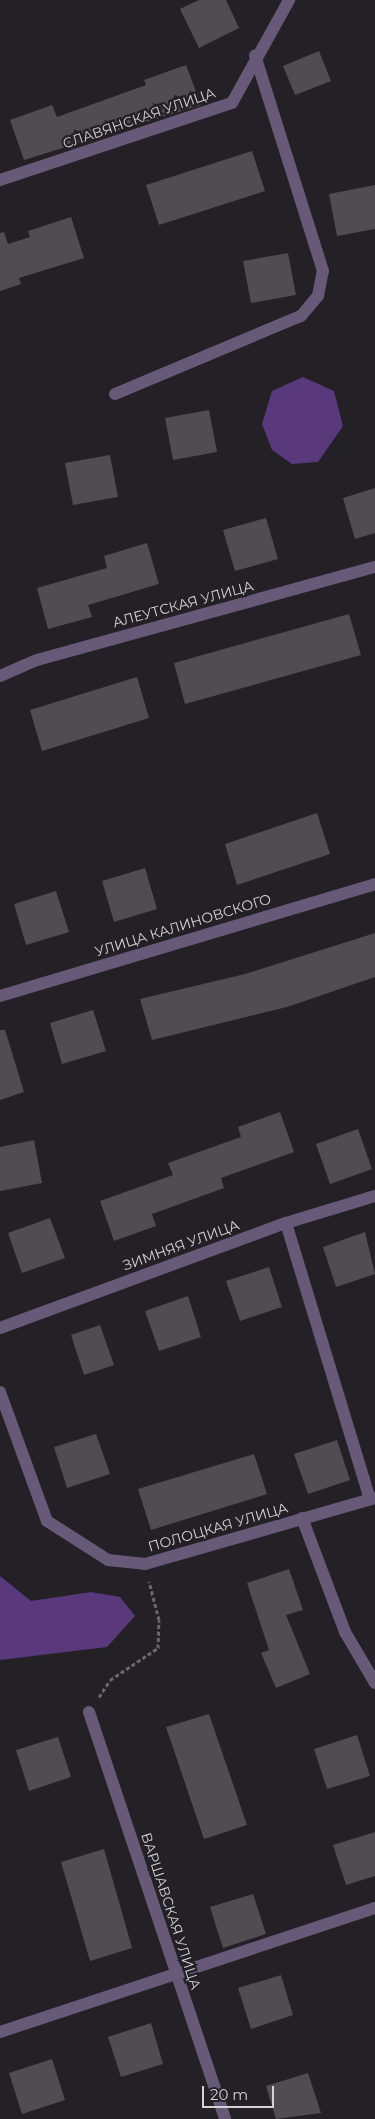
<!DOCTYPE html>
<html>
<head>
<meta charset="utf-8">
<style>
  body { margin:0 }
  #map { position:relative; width:375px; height:2119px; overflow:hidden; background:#232126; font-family:Montserrat,sans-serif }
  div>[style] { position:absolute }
  .water>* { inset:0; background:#59397c }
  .building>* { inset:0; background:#4f4d52 }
  .path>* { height:3px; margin-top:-1.5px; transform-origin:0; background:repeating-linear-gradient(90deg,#68676b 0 4px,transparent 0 6.5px) }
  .service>* { height:12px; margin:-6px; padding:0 6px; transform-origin:6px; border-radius:6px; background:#675a79 }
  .minor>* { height:12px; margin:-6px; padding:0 6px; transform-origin:6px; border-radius:6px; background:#675a79 }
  span { translate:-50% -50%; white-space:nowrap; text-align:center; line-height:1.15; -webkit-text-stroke:4.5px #232126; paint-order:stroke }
  .street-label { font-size:14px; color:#d3d2d5 }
  .scale { position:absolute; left:202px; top:2086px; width:72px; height:22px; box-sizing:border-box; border:2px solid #d3d2d5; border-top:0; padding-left:6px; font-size:15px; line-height:18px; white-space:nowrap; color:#d3d2d5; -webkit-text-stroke:4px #232126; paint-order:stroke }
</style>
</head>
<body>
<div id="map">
  <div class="water">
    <i style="clip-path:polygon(303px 377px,334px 391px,343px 426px,318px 462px,292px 464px,272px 450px,262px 424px,272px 391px)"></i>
    <i style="clip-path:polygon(0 1576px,31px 1601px,91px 1592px,120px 1597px,135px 1616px,107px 1647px,0 1660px)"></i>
  </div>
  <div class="building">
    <i style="clip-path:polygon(199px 0,226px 0,239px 28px,199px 48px,180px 9px)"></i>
    <i style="clip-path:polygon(319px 51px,331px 81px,295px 95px,283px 66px)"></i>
    <i style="clip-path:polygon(186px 65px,201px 105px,24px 160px,10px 120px,52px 105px,57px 117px,146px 85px,144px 80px)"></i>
    <i style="clip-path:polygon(252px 151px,265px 191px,159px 225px,146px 185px)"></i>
    <i style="clip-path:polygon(375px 185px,375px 229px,337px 236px,329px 194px)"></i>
    <i style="clip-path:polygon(71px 217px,84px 258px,19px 278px,21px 284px,0 291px,0 233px,4px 232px,8px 244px,30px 237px,28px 231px)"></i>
    <i style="clip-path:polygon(288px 253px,296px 295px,251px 303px,243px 261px)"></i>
    <i style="clip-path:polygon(209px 410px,217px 452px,173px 460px,165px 418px)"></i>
    <i style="clip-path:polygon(110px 455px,118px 497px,73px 505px,65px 463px)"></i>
    <i style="clip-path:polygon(375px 488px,375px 533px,355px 539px,343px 498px)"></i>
    <i style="clip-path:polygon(266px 518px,278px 559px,235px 571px,223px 530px)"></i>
    <i style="clip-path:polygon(147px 543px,159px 584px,88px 605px,92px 617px,48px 629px,37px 588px,107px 568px,104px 556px)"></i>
    <i style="clip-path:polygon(349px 614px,361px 655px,185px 704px,174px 663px)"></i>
    <i style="clip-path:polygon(137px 677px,149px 718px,42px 751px,30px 710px)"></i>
    <i style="clip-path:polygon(317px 813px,330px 854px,237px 885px,225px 844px)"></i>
    <i style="clip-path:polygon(145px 868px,157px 909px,114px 922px,102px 881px)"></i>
    <i style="clip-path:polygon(56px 891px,69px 932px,26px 945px,14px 904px)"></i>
    <i style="clip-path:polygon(375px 933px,375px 977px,287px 1007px,152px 1040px,140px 999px,245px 974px)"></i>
    <i style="clip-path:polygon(93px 1010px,106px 1051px,62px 1064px,50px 1023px)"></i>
    <i style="clip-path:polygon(0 1030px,5px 1030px,24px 1092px,0 1100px)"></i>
    <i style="clip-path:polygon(280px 1112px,294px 1152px,221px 1178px,224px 1188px,152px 1214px,156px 1226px,114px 1241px,100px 1201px,173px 1175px,168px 1163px,241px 1137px,238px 1127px)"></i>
    <i style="clip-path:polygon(358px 1129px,372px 1169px,330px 1184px,316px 1144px)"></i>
    <i style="clip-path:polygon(34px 1140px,42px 1183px,0 1191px,0 1147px)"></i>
    <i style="clip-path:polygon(50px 1218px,65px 1258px,22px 1273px,8px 1233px)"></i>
    <i style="clip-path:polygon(365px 1232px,375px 1274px,336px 1287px,323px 1247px)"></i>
    <i style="clip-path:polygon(269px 1267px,282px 1307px,240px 1321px,226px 1281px)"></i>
    <i style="clip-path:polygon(188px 1296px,201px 1337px,159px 1351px,145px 1311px)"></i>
    <i style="clip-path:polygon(100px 1325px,114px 1365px,84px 1375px,71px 1335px)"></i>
    <i style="clip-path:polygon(96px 1434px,110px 1474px,67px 1488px,54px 1447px)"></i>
    <i style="clip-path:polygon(337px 1440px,350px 1480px,308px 1494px,294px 1454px)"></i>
    <i style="clip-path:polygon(254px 1454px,267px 1494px,151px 1530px,138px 1489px)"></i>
    <i style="clip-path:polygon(289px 1569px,303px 1610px,286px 1615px,310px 1674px,276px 1688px,261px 1653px,269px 1650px,247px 1583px)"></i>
    <i style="clip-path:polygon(209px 1714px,247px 1825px,204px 1839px,166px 1727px)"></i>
    <i style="clip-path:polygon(357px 1735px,370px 1776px,327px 1789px,314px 1749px)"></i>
    <i style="clip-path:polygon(58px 1737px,71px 1777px,29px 1791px,16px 1750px)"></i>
    <i style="clip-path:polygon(375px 1832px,375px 1876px,346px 1885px,333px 1845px)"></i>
    <i style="clip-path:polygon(104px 1849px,132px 1948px,90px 1961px,61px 1862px)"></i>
    <i style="clip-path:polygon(253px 1894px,266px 1934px,223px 1948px,210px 1907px)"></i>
    <i style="clip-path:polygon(281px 1975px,293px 2015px,251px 2029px,238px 1988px)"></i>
    <i style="clip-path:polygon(151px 2023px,163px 2064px,121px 2077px,108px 2037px)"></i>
    <i style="clip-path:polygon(52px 2059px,65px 2100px,22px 2114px,9px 2073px)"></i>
    <i style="clip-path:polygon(308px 2073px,321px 2113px,276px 2119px,266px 2086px)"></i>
  </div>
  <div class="path">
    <i style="left:99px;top:1697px;width:20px;rotate:-57deg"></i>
    <i style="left:110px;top:1680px;width:58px;rotate:-33.7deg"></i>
    <i style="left:158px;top:1648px;width:28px;rotate:-88deg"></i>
    <i style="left:159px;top:1620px;width:40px;rotate:-104.4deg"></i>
  </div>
  <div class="service">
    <i style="left:286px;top:1223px;width:288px;rotate:73.1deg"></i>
  </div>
  <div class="minor">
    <i style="left:0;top:180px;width:244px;rotate:-18.4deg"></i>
    <i style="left:232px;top:103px;width:118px;rotate:-61deg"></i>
    <i style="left:115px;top:394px;width:202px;rotate:-22.8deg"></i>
    <i style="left:301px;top:316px;width:26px;rotate:-50deg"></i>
    <i style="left:318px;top:296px;width:25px;rotate:-79deg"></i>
    <i style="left:323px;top:271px;width:226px;rotate:-107.5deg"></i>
    <i style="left:0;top:676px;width:40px;rotate:-23.4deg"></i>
    <i style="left:37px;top:660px;width:351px;rotate:-15.4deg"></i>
    <i style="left:0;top:996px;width:391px;rotate:-16.6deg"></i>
    <i style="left:0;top:1328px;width:305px;rotate:-20.2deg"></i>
    <i style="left:286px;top:1223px;width:93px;rotate:-16.9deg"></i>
    <i style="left:0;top:1392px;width:137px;rotate:70deg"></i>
    <i style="left:47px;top:1521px;width:72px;rotate:32.6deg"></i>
    <i style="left:108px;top:1560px;width:37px;rotate:6deg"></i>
    <i style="left:145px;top:1564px;width:239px;rotate:-16deg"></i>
    <i style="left:302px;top:1518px;width:122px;rotate:69.3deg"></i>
    <i style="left:345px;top:1632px;width:59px;rotate:59.5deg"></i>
    <i style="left:89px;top:1712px;width:429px;rotate:71.5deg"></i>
    <i style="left:0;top:2032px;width:395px;rotate:-18.3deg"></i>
  </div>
  <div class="street-label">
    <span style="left:139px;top:118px;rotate:-19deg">СЛАВЯНСКАЯ УЛИЦА</span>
    <span style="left:183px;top:604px;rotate:-15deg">АЛЕУТСКАЯ УЛИЦА</span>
    <span style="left:183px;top:925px;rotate:-17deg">УЛИЦА КАЛИНОВСКОГО</span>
    <span style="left:181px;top:1245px;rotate:-20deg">ЗИМНЯЯ УЛИЦА</span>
    <span style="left:218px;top:1527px;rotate:-16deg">ПОЛОЦКАЯ УЛИЦА</span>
    <span style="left:171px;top:1911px;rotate:72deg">ВАРШАВСКАЯ УЛИЦА</span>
  </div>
  <div class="scale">20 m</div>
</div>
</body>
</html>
